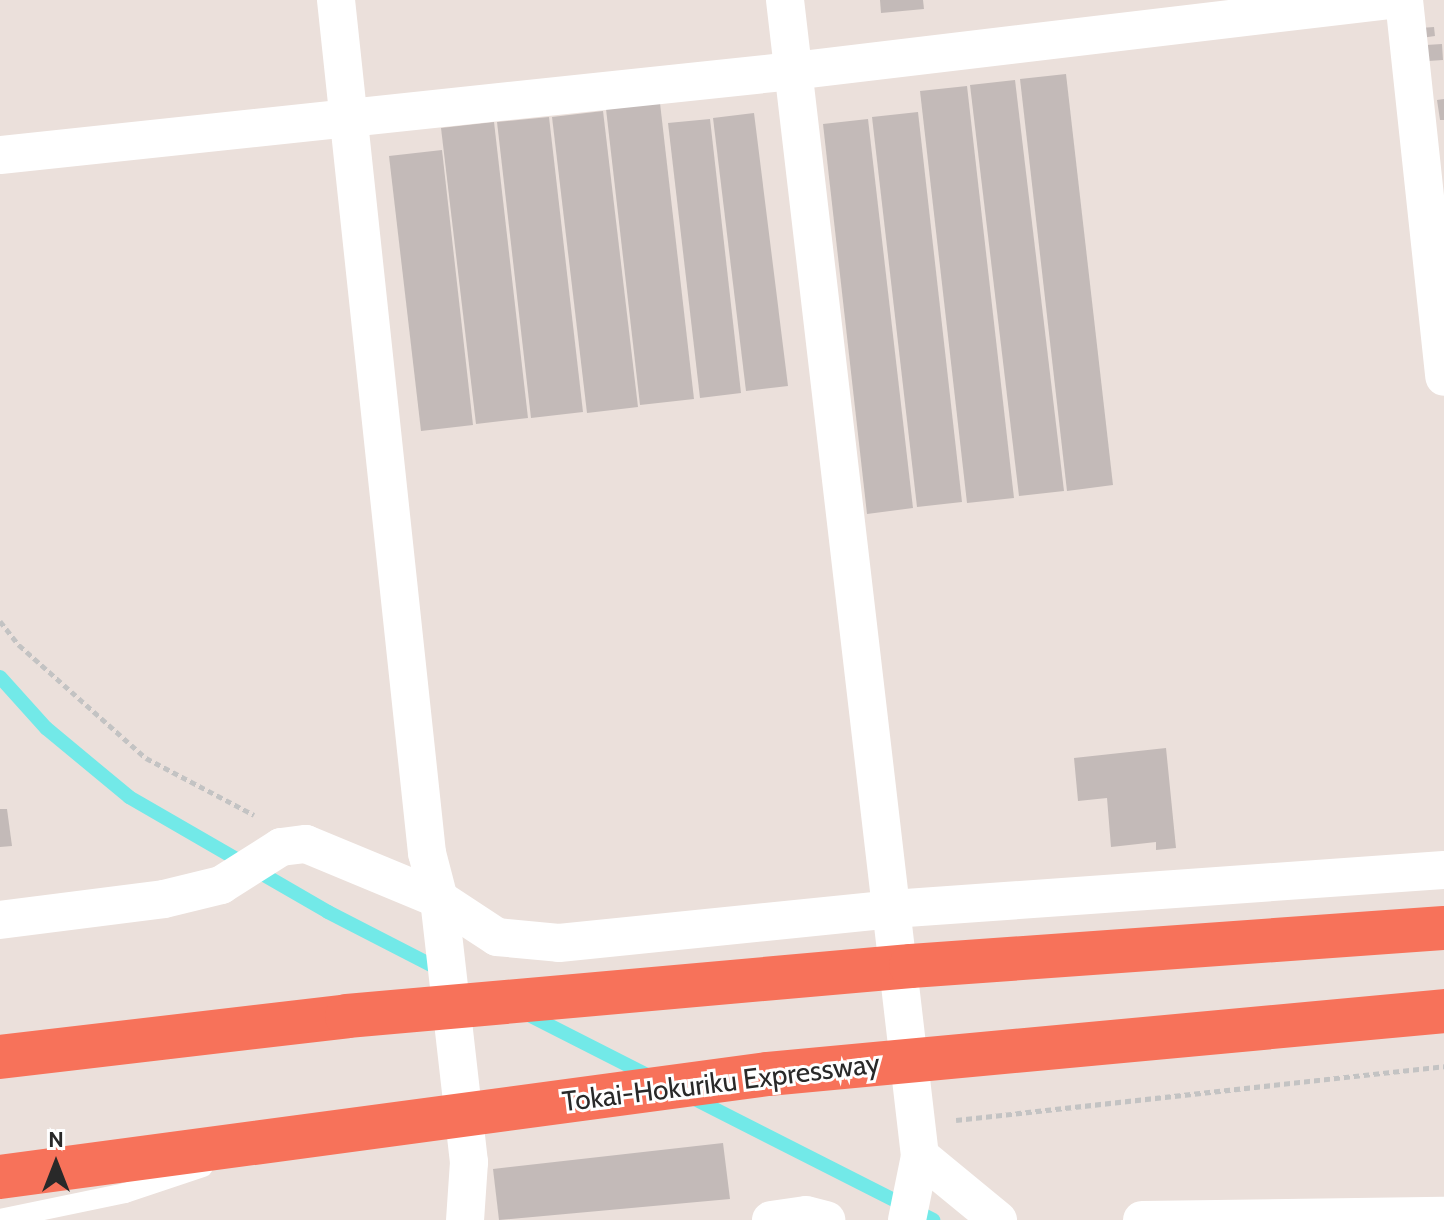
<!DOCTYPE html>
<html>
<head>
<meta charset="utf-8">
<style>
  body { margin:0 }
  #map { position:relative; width:1444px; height:1220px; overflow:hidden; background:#ebe0db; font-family:Cabin,sans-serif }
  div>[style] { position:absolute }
  .stream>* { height:14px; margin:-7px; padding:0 7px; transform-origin:7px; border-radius:7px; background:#72e9e8 }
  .building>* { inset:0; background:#c3bab8 }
  .path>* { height:5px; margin-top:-2.5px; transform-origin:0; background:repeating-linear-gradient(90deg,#c3c3c3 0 6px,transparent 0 10px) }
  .lane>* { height:20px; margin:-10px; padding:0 10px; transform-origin:10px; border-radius:10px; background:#fff }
  .street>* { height:38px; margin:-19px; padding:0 19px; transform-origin:19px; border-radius:19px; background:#fff }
  .highway>* { height:44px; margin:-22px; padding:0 22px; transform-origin:22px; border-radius:22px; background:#f7725a }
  span { translate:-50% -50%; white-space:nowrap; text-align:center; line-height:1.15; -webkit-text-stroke:6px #fff; paint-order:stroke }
  .street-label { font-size:28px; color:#292929 }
  .north { position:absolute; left:16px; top:1124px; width:80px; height:80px; -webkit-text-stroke:6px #fff; paint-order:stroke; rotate:0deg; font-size:22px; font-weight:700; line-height:32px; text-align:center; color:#292929 }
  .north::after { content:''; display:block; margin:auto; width:28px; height:36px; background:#292929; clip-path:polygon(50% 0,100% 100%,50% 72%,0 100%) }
</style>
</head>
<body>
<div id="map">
  <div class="stream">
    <i style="left:0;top:677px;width:69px;rotate:48deg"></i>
    <i style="left:46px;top:728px;width:108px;rotate:39.7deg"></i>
    <i style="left:129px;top:797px;width:230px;rotate:30deg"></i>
    <i style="left:328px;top:912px;width:129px;rotate:27.2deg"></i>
    <i style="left:525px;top:1013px;width:144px;rotate:26.9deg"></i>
    <i style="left:689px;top:1096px;width:274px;rotate:26.9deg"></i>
  </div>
  <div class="building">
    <i style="clip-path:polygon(880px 0,923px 0,924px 9px,881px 13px)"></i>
    <i style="clip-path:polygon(1434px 27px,1435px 36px,1421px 38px,1420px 28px)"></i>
    <i style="clip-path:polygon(1442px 44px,1443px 60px,1428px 61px,1426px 45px)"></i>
    <i style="clip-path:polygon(1066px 74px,1113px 485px,1067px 491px,1020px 79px)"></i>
    <i style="clip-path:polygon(1015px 80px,1064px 491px,1019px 496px,970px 85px)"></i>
    <i style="clip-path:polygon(967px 86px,1014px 498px,967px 503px,920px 91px)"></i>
    <i style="clip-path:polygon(1444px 99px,1444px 120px,1440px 120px,1437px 100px)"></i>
    <i style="clip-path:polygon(660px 103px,694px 399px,640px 405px,606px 109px)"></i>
    <i style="clip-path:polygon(603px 111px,638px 407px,587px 413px,552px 117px)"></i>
    <i style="clip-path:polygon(918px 112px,962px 502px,917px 507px,872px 117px)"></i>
    <i style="clip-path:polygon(754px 113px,788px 386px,746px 391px,713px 118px)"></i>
    <i style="clip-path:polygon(549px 117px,583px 412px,531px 418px,497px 122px)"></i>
    <i style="clip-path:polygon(710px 119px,741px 393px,700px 398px,668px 123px)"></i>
    <i style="clip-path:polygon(868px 119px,913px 508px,867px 514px,823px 124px)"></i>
    <i style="clip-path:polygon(494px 122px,528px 418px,476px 424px,441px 128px)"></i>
    <i style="clip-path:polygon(442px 150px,473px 425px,421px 431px,389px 156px)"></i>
    <i style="clip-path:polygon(1166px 748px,1176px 848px,1156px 850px,1156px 842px,1111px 847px,1107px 798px,1078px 801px,1074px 758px)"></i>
    <i style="clip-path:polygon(0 809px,7px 809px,12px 846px,0 847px)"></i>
    <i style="clip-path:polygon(723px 1143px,730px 1199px,499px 1220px,493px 1169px)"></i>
  </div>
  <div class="path">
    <i style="left:0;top:621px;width:31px;rotate:52deg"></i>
    <i style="left:19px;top:645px;width:170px;rotate:41.7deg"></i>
    <i style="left:146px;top:758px;width:122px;rotate:27.8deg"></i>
    <i style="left:956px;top:1120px;width:491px;rotate:-6.3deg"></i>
  </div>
  <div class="lane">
    <i style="left:0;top:1219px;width:128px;rotate:-11.7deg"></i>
    <i style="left:125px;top:1193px;width:82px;rotate:-18.4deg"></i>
  </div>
  <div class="street">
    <i style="left:336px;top:0;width:858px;rotate:83.91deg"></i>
    <i style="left:427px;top:853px;width:48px;rotate:75.4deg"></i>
    <i style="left:439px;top:899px;width:265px;rotate:83.5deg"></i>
    <i style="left:469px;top:1162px;width:58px;rotate:93.9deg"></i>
    <i style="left:785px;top:0;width:1164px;rotate:83.34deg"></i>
    <i style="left:1404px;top:0;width:379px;rotate:83.9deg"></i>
    <i style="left:0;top:155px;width:797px;rotate:-6.05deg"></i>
    <i style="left:793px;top:71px;width:600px;rotate:-6.79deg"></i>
    <i style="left:0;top:920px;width:165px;rotate:-7.3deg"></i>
    <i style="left:164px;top:899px;width:59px;rotate:-13.8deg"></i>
    <i style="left:221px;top:885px;width:71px;rotate:-32.3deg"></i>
    <i style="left:281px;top:847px;width:25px;rotate:-7deg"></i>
    <i style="left:306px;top:844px;width:144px;rotate:22.5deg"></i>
    <i style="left:439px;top:899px;width:69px;rotate:33.2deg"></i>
    <i style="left:497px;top:937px;width:62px;rotate:5.5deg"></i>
    <i style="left:559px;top:943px;width:335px;rotate:-5.8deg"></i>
    <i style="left:892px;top:909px;width:553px;rotate:-4.04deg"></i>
    <i style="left:771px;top:1220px;width:35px;rotate:-8deg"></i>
    <i style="left:806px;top:1215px;width:21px;rotate:14deg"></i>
    <i style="left:907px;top:1220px;width:65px;rotate:-78.5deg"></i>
    <i style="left:920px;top:1156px;width:101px;rotate:39.4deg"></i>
    <i style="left:1142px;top:1220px;width:302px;rotate:-0.8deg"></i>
  </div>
  <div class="highway">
    <i style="left:0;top:1057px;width:349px;rotate:-6.7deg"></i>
    <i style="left:347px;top:1016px;width:566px;rotate:-5.07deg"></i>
    <i style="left:911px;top:966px;width:534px;rotate:-4.08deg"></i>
    <i style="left:0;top:1177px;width:775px;rotate:-7.64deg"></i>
    <i style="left:768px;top:1074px;width:679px;rotate:-5.32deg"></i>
  </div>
  <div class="street-label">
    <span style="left:721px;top:1082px;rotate:-7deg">Tokai-Hokuriku Expressway</span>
  </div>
  <div class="north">N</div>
</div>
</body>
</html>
